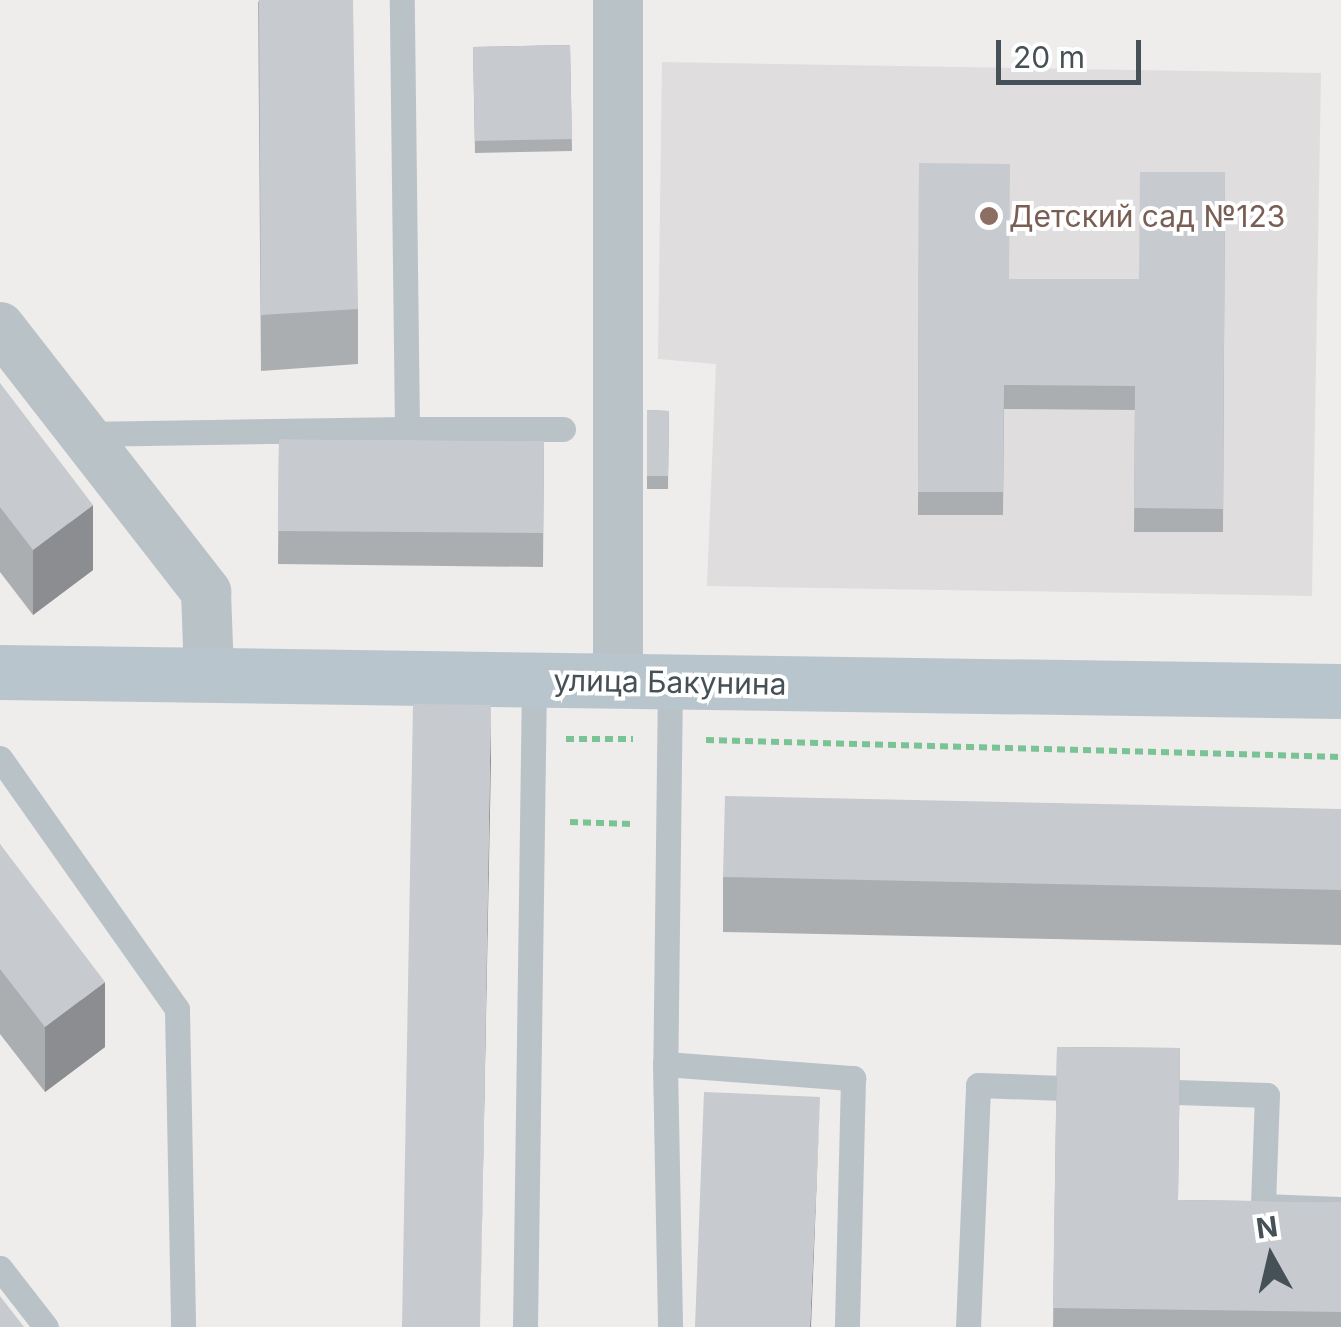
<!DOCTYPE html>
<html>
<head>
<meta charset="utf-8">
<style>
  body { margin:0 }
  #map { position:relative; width:1341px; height:1327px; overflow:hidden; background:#efecec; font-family:Inter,sans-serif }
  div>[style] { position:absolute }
  .education>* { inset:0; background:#dfddde }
  .path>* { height:6px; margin-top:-3px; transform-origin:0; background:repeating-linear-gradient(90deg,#7ac395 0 8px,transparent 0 13px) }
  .lane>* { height:25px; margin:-12.5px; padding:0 12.5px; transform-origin:12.5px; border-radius:12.5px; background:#b9c2c7 }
  .street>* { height:50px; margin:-25px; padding:0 25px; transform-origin:25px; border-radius:25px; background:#b9c2c7 }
  .secondary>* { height:55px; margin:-27.5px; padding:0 27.5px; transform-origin:27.5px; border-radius:27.5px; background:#b9c5cc }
  .wall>* { inset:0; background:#abaeb1 }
  .shaded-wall>* { inset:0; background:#8b8d90 }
  .building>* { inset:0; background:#c7cace }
  .dots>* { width:28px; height:28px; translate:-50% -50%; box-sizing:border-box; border:5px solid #fff; border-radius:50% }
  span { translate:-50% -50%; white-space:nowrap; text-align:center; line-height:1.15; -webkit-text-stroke:8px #fff; paint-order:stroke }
  .education-label { font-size:30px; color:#785e54 }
  .left { translate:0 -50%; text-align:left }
  .street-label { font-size:30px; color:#465157 }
  .north { position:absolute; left:1221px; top:1207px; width:100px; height:100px; -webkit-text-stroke:8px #fff; paint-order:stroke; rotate:352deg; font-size:28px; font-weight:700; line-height:40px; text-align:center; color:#465157 }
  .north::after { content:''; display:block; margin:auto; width:35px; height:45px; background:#465157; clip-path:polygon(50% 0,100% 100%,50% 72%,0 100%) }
  .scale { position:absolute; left:996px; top:40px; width:145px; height:45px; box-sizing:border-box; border:5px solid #465157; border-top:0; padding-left:12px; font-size:30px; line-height:35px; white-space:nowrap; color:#465157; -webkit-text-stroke:8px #fff; paint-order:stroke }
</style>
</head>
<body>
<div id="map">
  <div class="education">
    <i style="clip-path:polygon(662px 62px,1321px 73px,1312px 596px,707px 586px,716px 364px,658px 359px)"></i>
  </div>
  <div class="path">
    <i style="left:566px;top:739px;width:67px"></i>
    <i style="left:706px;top:740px;width:635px;rotate:1.53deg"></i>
    <i style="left:570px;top:822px;width:62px;rotate:1.8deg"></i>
  </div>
  <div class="lane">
    <i style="left:407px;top:429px;width:156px"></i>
    <i style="left:83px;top:434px;width:324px;rotate:-0.9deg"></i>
    <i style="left:407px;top:429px;width:429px;rotate:-90.7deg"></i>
    <i style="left:670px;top:682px;width:382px;rotate:90.7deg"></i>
    <i style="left:665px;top:1064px;width:189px;rotate:4.3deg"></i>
    <i style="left:853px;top:1078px;width:249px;rotate:91.4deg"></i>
    <i style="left:0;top:758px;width:307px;rotate:54.8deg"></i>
    <i style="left:177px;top:1009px;width:318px;rotate:88.9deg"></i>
    <i style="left:665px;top:1064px;width:263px;rotate:88.9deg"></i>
    <i style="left:1146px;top:1091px;width:121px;rotate:1.9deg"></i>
    <i style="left:1267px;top:1095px;width:111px;rotate:92.1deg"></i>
    <i style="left:1263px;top:1206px;width:78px;rotate:2.2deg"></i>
    <i style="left:0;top:1268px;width:75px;rotate:52.1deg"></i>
    <i style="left:525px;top:1327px;width:648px;rotate:-89.2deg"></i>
    <i style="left:968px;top:1327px;width:242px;rotate:-87.6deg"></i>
    <i style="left:978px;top:1085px;width:113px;rotate:2deg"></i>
  </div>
  <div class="street">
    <i style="left:0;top:327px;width:336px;rotate:52.1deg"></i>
    <i style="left:206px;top:592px;width:83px;rotate:87.9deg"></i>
    <i style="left:618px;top:681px;width:681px;rotate:-90deg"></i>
  </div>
  <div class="secondary">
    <i style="left:0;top:672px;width:1341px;rotate:0.81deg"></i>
  </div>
  <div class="wall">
    <i style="clip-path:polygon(258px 0,358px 309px,358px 364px,261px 371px)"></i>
    <i style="clip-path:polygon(570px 45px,572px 151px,475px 153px,473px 47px)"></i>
    <i style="clip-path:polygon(919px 163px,1009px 279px,1139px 279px,1225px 172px,1223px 532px,1134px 532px,1135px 410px,1004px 409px,1003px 515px,918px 515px)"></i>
    <i style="clip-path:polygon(0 383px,93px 570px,33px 615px,0 572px)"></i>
    <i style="clip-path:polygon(647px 410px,669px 411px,668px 489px,647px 489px)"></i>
    <i style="clip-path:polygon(279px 439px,544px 441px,543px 567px,278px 564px)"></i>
    <i style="clip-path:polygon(1341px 809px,1341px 945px,723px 932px,723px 877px)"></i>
    <i style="clip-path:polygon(0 844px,105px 1047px,45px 1092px,0 1034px)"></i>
    <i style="clip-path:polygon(1057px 1047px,1180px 1048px,1178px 1200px,1341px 1202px,1341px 1327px,1053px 1327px)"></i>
  </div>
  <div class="shaded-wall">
    <i style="clip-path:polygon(93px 505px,93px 570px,33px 615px,33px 550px)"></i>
    <i style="clip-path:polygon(491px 705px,491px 760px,480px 1327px)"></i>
    <i style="clip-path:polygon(105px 982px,105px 1047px,45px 1092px,45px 1027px)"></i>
    <i style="clip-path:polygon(820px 1097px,811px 1327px,810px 1327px)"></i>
  </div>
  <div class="building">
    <i style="clip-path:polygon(259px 0,353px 0,358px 309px,261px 315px)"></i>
    <i style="clip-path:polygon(570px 45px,572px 139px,475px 141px,473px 47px)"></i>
    <i style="clip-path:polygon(919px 163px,1010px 164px,1009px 279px,1139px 279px,1140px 172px,1225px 172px,1223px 509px,1134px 508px,1135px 386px,1004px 385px,1003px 492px,918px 492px)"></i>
    <i style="clip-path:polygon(0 383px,93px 505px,33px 550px,0 507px)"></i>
    <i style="clip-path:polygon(647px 410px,669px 411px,668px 476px,647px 476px)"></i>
    <i style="clip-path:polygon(279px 439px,544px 441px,543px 533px,278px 531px)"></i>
    <i style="clip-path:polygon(413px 704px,491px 705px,480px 1327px,402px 1327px)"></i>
    <i style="clip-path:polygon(725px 796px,1341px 809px,1341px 890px,723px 877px)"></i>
    <i style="clip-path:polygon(0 844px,105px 982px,45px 1027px,0 969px)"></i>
    <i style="clip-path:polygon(1057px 1047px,1180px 1048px,1178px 1200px,1341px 1202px,1341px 1312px,1053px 1308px)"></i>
    <i style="clip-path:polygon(704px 1092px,820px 1097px,810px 1327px,695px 1327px)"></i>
    <i style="clip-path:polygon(0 1296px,24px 1327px,0 1327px)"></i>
  </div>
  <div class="dots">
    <i style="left:989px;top:216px;background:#8d6e63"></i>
  </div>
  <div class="education-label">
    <span class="left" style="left:1009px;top:216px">Детский сад №123</span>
  </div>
  <div class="street-label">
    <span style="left:670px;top:682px;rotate:1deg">улица Бакунина</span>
  </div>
  <div class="north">N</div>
  <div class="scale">20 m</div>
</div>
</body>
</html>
